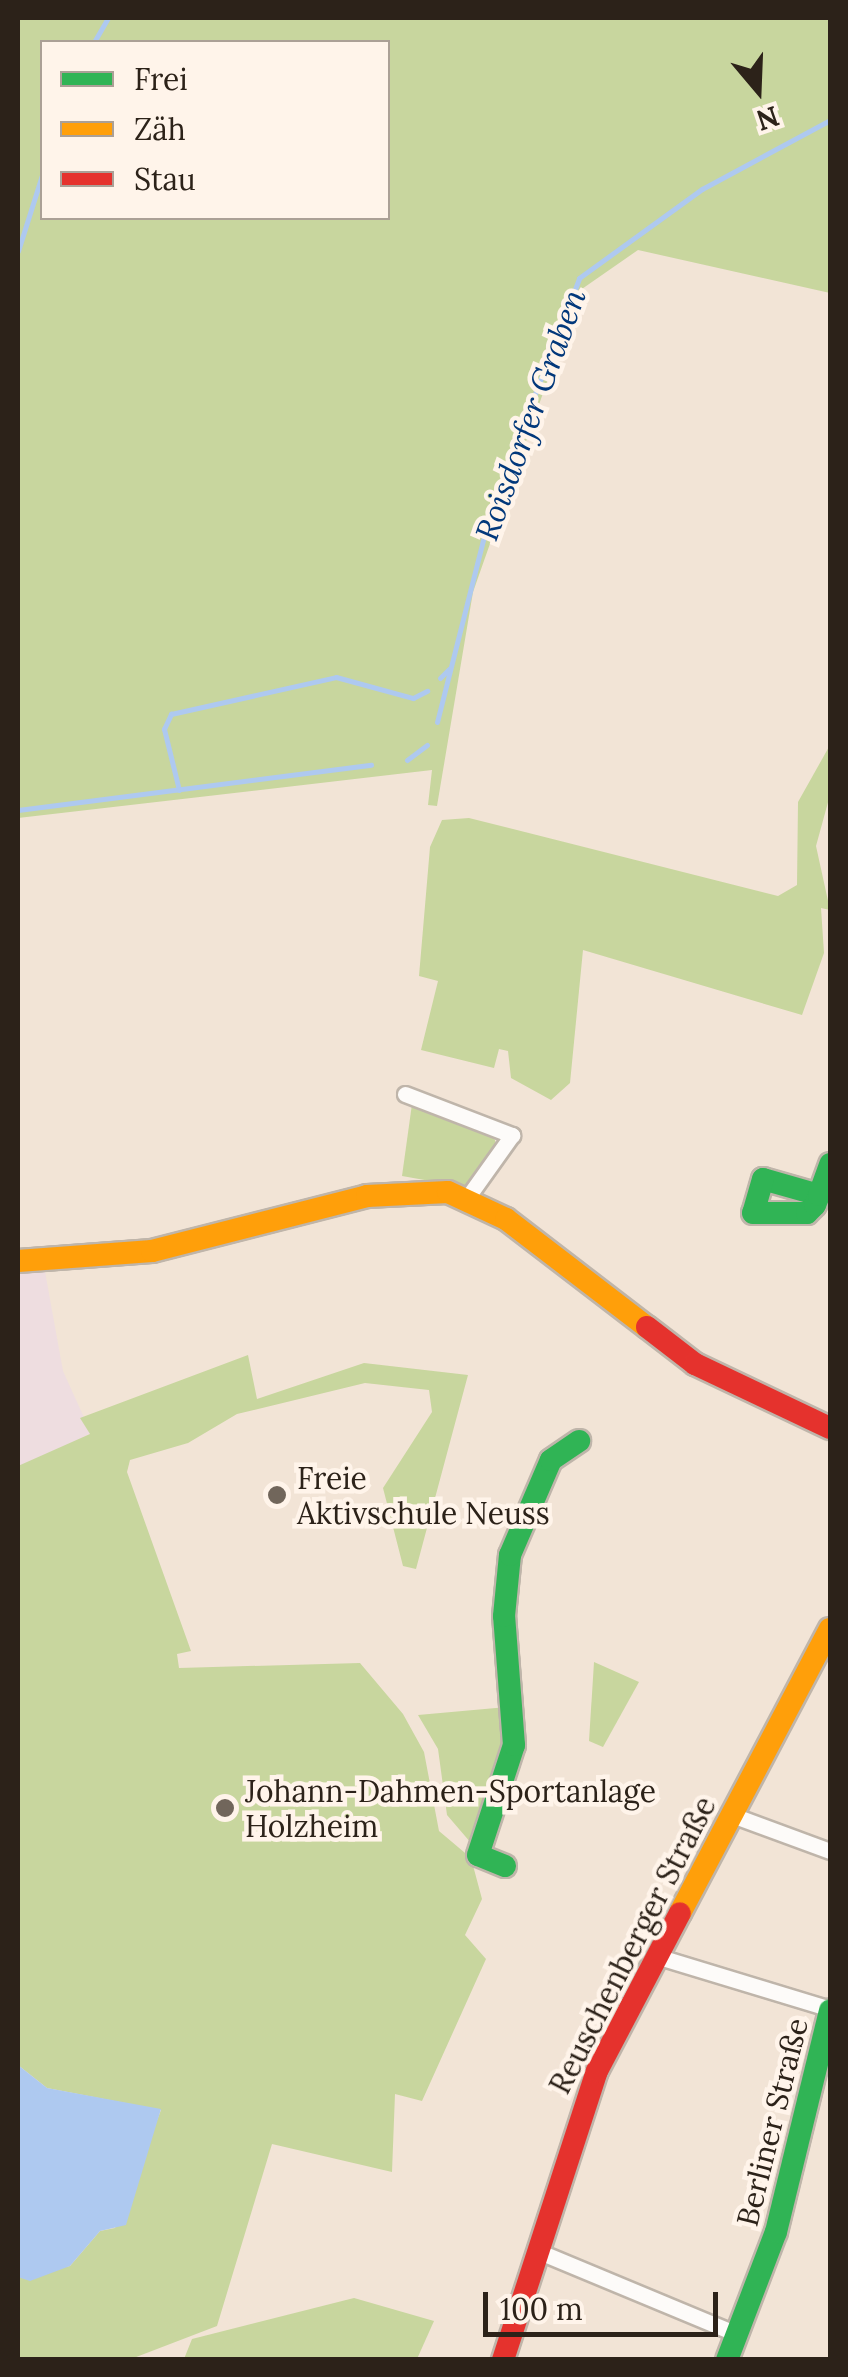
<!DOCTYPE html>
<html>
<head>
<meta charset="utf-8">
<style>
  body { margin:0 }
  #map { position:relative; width:848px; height:2377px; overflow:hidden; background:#f2e4d6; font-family:Lora,serif }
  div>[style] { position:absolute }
  .commercial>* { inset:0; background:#eedde0 }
  .green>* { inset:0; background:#c8d69e }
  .water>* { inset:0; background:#aec9f0 }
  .stream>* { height:5px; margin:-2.5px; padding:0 2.5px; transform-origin:2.5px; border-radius:2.5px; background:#aec9f0 }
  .roads { filter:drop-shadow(2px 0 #bfb5aa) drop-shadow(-2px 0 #bfb5aa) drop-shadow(0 2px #bfb5aa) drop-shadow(0 -2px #bfb5aa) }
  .street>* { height:15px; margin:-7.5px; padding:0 7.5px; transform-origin:7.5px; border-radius:7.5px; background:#fdfbf9 }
  .fast>* { height:22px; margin:-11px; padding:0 11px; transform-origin:11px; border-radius:11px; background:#30b455 }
  .slow>* { height:22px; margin:-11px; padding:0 11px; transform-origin:11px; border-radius:11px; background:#ff9f0a }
  .jam>* { height:22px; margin:-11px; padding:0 11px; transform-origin:11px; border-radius:11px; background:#e5322d }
  .dots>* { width:28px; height:28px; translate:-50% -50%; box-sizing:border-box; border:5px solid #fff4ea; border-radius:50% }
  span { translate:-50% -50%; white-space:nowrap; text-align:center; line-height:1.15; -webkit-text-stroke:9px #fff4ea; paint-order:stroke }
  .poi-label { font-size:30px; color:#2c2219 }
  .left { translate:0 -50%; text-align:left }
  .street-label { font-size:30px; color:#2c2219 }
  .water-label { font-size:32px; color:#02387b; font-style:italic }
  .frame { position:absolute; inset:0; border:20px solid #2c2219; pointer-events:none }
  .legend { position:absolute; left:40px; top:40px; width:350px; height:180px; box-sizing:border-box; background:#fff4ea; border:2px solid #aba096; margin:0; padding:12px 18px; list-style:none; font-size:30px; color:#2c2219 }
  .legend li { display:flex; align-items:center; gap:20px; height:50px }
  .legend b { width:50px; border:2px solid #aba096 }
  .north { position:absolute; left:708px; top:40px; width:100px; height:100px; -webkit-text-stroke:8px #fff4ea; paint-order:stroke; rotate:161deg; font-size:28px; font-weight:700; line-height:40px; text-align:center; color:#2c2219 }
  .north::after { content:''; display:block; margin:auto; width:35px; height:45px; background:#2c2219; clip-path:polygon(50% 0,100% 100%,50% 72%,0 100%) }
  .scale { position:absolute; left:483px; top:2292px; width:235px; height:45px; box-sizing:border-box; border:5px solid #2c2219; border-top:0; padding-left:12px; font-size:30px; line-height:35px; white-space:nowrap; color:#2c2219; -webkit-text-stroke:8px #fff4ea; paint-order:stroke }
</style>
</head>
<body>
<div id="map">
  <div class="commercial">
    <i style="clip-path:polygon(44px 1266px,63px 1371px,91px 1433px,18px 1472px,18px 1268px)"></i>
  </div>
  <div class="green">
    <i style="clip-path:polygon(evenodd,18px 18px,830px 18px,830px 293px,638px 250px,579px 291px,473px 592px,437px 806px,428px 805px,432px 770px,18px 818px,18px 18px,42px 42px,388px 42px,388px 218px,42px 218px,42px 42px)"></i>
    <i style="clip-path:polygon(830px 745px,830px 795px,816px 846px,830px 910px,821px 908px,824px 953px,802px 1015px,583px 950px,570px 1083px,551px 1100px,511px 1078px,508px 1051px,499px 1049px,494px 1068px,421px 1050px,438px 981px,419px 976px,430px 847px,442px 820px,469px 818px,778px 896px,797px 885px,798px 802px)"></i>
    <i style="clip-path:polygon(412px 1104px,491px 1127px,499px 1154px,470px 1188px,402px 1176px)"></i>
    <i style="clip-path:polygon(248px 1355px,257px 1399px,364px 1363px,468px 1375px,416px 1569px,403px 1566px,383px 1488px,432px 1412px,429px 1390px,365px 1383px,237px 1414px,188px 1443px,130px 1460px,127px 1472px,191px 1651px,177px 1654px,179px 1668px,360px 1663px,403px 1714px,424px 1752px,439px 1831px,471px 1858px,482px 1899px,465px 1935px,486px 1959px,422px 2101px,395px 2094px,392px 2172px,272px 2144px,217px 2326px,131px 2359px,18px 2359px,18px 2277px,70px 2266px,100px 2231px,115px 2228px,161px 2110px,47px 2088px,18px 2065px,18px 1466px,90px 1434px,80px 1418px)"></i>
    <i style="clip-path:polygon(594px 1662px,639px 1682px,603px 1747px,589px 1741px)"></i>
    <i style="clip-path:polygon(507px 1707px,509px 1745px,471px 1843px,447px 1815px,438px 1749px,418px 1715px)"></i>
    <i style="clip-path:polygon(354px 2298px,434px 2321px,417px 2359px,184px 2359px,192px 2339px)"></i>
  </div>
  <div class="water">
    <i style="clip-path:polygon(18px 2065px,47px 2088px,161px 2109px,126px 2225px,100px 2231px,70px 2266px,30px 2281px,18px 2277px)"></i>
  </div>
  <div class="stream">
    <i style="left:94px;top:42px;width:28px;rotate:-60deg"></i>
    <i style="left:18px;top:251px;width:80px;rotate:-72.5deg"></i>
    <i style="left:440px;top:678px;width:13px;rotate:-45deg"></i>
    <i style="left:437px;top:722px;width:220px;rotate:-75.8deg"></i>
    <i style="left:491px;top:509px;width:247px;rotate:-69.1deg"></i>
    <i style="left:579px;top:278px;width:152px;rotate:-35.9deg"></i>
    <i style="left:702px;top:189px;width:145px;rotate:-28.3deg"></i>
    <i style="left:407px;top:760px;width:25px;rotate:-37deg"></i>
    <i style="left:179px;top:790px;width:63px;rotate:-103.8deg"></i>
    <i style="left:164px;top:729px;width:17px;rotate:-65deg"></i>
    <i style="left:171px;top:714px;width:169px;rotate:-12.6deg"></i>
    <i style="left:336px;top:677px;width:80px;rotate:15.3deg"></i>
    <i style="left:413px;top:698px;width:16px;rotate:-27deg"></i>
    <i style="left:18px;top:810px;width:356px;rotate:-7.3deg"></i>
  </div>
  <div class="roads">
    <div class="street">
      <i style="left:405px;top:1094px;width:115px;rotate:21deg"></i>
      <i style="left:512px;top:1135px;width:77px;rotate:125.5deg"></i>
      <i style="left:732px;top:1815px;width:104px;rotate:20.2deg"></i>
      <i style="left:656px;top:1956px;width:182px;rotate:16.9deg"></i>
      <i style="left:535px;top:2250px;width:219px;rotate:22.6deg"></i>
    </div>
    <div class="fast">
      <i style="left:819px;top:1195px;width:58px;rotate:-164.1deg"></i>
      <i style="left:763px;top:1179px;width:35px;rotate:106deg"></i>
      <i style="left:753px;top:1213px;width:54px"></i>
      <i style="left:807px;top:1213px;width:11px;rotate:-45deg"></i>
      <i style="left:815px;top:1205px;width:11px;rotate:-68deg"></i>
      <i style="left:819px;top:1195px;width:33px;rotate:-70deg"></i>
      <i style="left:505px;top:1866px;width:29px;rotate:-158deg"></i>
      <i style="left:478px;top:1855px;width:116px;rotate:-71.9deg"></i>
      <i style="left:514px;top:1745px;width:129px;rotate:-94.4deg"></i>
      <i style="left:504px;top:1616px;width:61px;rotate:-84.4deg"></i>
      <i style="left:510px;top:1555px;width:103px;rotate:-66.7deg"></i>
      <i style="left:551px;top:1460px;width:34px;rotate:-34deg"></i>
      <i style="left:727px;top:2360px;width:137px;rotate:-69.1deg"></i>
      <i style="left:776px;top:2232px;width:228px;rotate:-76.3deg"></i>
    </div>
    <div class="slow">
      <i style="left:18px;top:1261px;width:134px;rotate:-4.3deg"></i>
      <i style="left:152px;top:1251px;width:222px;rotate:-14.3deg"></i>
      <i style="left:367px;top:1196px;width:81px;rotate:-2.8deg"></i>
      <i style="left:448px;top:1192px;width:64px;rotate:25deg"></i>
      <i style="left:506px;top:1219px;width:178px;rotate:37.5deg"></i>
      <i style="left:680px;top:1913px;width:321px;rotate:-62.2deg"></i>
    </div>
    <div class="jam">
      <i style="left:647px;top:1327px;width:61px;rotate:37.6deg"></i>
      <i style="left:695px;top:1364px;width:149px;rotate:25.4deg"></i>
      <i style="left:503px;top:2360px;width:304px;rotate:-72deg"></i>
      <i style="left:597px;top:2071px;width:178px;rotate:-62.3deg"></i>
    </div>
  </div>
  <div class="dots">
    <i style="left:277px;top:1495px;background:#71665b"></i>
    <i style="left:225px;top:1808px;background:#71665b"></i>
  </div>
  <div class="poi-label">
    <span class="left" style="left:297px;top:1495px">Freie<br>Aktivschule Neuss</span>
    <span class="left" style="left:245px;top:1808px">Johann-Dahmen-Sportanlage<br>Holzheim</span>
  </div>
  <div class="street-label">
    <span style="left:632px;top:1945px;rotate:-63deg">Reuschenberger Straße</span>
    <span style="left:772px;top:2122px;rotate:-76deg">Berliner Straße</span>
  </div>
  <div class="water-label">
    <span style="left:531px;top:415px;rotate:-70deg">Roisdorfer Graben</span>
  </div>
  <div class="frame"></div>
  <ul class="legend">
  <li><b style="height:12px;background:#30b455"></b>Frei</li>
  <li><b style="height:12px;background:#ff9f0a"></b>Zäh</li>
  <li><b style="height:12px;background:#e5322d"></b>Stau</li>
  </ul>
  <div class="north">N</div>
  <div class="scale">100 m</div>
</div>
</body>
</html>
